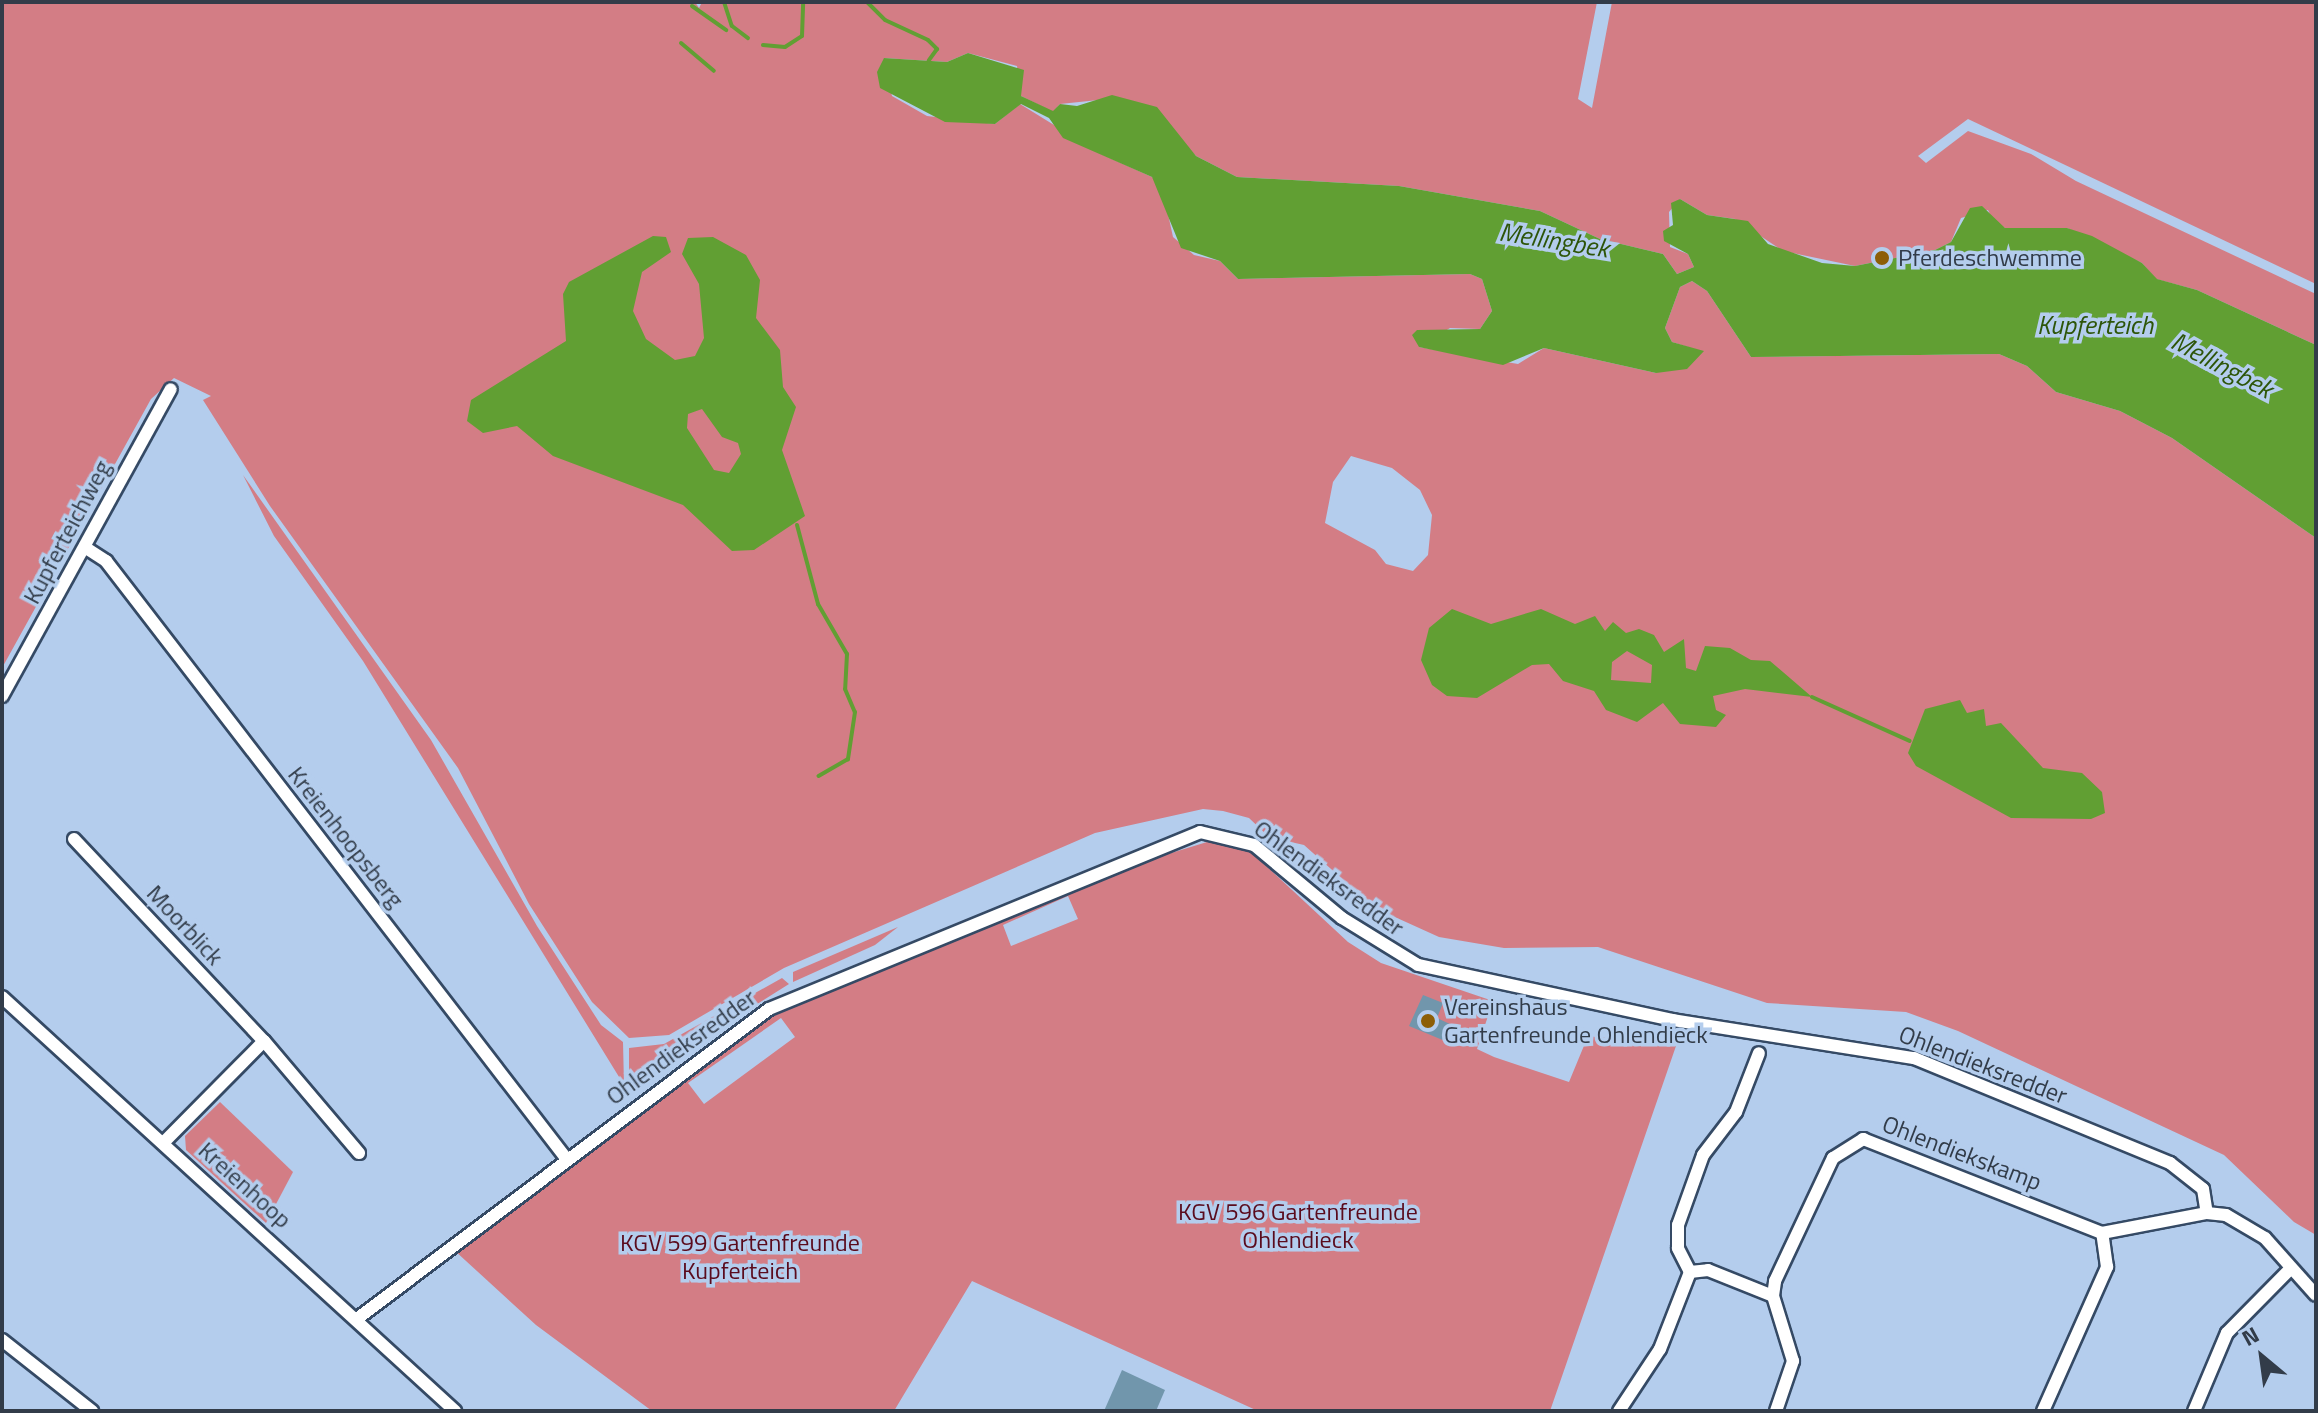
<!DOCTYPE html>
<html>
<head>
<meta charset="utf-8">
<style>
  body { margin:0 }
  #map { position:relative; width:2318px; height:1413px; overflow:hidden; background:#b4cded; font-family:"Titillium Web",sans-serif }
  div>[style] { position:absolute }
  .green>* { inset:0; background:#d37d85 }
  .water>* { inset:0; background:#619f33 }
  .stream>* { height:4px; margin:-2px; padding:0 2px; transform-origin:2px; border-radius:2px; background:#619f33 }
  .building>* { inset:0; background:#7196ac }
  .roads { filter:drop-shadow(2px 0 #354a65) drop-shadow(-2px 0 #354a65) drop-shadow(0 2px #354a65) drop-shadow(0 -2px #354a65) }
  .street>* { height:12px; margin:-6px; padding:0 6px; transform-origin:6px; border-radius:6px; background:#fff }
  .dots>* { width:22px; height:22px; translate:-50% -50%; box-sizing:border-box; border:4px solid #b4cded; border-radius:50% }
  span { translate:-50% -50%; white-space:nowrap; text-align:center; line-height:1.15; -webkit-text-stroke:7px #b4cded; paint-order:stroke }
  .poi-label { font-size:24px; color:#323c49 }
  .left { translate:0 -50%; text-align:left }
  .street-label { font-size:24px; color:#323c49 }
  .park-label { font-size:24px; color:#5a0b1d }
  .water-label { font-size:26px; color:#2d5509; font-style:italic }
  .frame { position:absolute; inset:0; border:4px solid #323c49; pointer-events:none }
  .north { position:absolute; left:2222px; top:1317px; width:80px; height:80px; -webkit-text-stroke:6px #b4cded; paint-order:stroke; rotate:331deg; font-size:22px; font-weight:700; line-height:32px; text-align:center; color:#323c49 }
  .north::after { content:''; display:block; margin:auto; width:28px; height:36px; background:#323c49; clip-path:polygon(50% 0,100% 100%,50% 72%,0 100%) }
</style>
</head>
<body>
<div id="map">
  <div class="green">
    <i style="clip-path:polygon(evenodd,2px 2px,695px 2px,699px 8px,702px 2px,1597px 2px,1578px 99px,1592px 108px,1612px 2px,2316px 2px,2316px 284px,1968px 119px,1918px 156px,1926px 163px,1968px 131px,2031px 154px,2076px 181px,2316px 294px,2316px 345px,2197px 290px,2156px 279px,2142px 263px,2067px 228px,2005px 228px,1994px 223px,1988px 210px,1961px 218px,1951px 242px,1935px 250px,1855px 266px,1783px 251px,1735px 219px,1707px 215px,1680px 199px,1669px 212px,1670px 247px,1688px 254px,1694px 267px,1677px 274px,1663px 254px,1600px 239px,1540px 211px,1399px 186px,1237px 177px,1196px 156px,1158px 115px,1108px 99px,1060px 104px,1053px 112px,1021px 96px,1017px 66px,968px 53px,947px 62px,884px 58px,892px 96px,927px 116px,995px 124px,1020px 104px,1101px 154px,1152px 177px,1163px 191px,1173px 237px,1194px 255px,1220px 261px,1238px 279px,1470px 274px,1482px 279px,1492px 311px,1480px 329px,1450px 328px,1419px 347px,1518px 364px,1544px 348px,1656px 373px,1688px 347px,1672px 342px,1665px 328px,1680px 287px,1692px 281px,1707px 291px,1751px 357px,1999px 354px,2027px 366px,2056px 392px,2120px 411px,2172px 438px,2316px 538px,2316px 1235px,2294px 1222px,2224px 1155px,1958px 1031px,1906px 1012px,1767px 1003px,1598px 947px,1504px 948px,1439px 937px,1375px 908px,1304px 845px,1269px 837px,1249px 818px,1223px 811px,1203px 809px,1095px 833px,784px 968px,669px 1035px,629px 1038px,592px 1002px,529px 904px,458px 768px,270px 506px,203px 400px,211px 396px,174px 378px,151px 399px,2px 668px,2px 2px,1351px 456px,1392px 468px,1420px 490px,1432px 515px,1428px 555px,1413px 571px,1386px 564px,1375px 550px,1325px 523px,1333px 482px,1351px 456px)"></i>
    <i style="clip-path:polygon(243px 475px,431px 740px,537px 926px,601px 1025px,623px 1042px,624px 1085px,363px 661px,274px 536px)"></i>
    <i style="clip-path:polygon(evenodd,1207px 842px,1249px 850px,1348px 942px,1381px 963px,1493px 1001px,1477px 1049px,1494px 1057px,1569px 1082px,1588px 1036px,1676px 1046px,1550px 1411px,1258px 1411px,972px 1281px,894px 1411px,652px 1411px,536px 1325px,454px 1250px,754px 1024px,1129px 866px,1207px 842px,1068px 896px,1078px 919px,1011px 946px,1003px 925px,1068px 896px,1207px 842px,781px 1018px,795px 1037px,704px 1104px,688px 1083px,781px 1018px)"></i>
    <i style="clip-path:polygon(898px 927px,875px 945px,793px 982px,793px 972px)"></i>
    <i style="clip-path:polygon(782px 978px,789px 984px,629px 1084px,629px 1048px,664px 1044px)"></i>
    <i style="clip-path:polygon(220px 1102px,293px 1172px,266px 1223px,186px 1150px,185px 1136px)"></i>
  </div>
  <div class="water">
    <i style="clip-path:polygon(968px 53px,1024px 70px,1021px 96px,1053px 111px,1060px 104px,1077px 106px,1112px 95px,1157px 107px,1196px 156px,1237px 177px,1399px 186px,1540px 211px,1600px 239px,1663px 254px,1677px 274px,1694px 267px,1688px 254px,1664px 241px,1663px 231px,1673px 225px,1671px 203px,1680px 199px,1707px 215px,1748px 221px,1768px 244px,1822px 263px,1855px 266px,1935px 250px,1951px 242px,1970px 208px,1982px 206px,2005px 228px,2067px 228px,2092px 236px,2142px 263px,2157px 279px,2197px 290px,2316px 345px,2316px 538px,2172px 438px,2120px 411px,2056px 392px,2027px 366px,1999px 354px,1751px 357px,1707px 291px,1692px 281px,1680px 287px,1665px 328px,1672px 342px,1704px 351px,1687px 369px,1656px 373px,1544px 348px,1503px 365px,1419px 347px,1412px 335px,1417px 330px,1480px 329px,1492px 311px,1482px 279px,1470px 274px,1238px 279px,1220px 261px,1181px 248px,1152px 177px,1063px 138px,1049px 118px,1021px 104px,995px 124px,945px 122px,880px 88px,877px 72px,884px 58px,947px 62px)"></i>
    <i style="clip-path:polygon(evenodd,653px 236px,666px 237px,671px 252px,642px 272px,633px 311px,646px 339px,675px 360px,695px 356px,704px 338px,699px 284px,682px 254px,688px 238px,713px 237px,746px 255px,760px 280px,756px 318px,780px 350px,783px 387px,796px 407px,782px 450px,805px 516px,754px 550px,732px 551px,683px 505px,553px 456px,517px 426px,483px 433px,467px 421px,471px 400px,566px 341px,563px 294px,569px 282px,653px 236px,702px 409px,722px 437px,738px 443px,741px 454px,729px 473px,714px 470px,687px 428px,688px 414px,702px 409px)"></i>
    <i style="clip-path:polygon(evenodd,1452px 609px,1491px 624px,1541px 609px,1575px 624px,1595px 616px,1605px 631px,1613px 622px,1626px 633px,1639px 629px,1654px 635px,1664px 652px,1684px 639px,1686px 668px,1696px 671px,1705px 646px,1730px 648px,1751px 660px,1770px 661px,1812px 697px,1745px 689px,1713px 696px,1716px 710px,1726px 715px,1716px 727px,1680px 724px,1663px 703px,1637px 722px,1606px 710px,1594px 691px,1563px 681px,1549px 664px,1532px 665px,1477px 698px,1447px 696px,1432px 685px,1421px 660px,1429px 628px,1452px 609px,1627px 651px,1652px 665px,1651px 683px,1611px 680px,1612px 662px,1627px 651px)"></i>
    <i style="clip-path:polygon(1960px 700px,1967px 713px,1984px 709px,1986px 726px,2001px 723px,2043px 768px,2082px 773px,2102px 792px,2105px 813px,2091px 819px,2011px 818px,1916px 766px,1908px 753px,1925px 709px)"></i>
  </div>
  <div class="stream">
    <i style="left:724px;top:2px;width:25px;rotate:72deg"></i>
    <i style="left:732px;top:26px;width:20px;rotate:37deg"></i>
    <i style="left:867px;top:2px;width:25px;rotate:45deg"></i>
    <i style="left:885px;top:20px;width:47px;rotate:24.9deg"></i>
    <i style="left:928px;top:40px;width:13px;rotate:45deg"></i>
    <i style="left:937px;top:49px;width:14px;rotate:126deg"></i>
    <i style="left:692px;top:6px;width:42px;rotate:35.2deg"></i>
    <i style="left:681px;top:43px;width:43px;rotate:40.3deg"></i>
    <i style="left:763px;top:45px;width:22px;rotate:5deg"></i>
    <i style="left:785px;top:47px;width:20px;rotate:-33deg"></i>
    <i style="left:802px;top:36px;width:34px;rotate:-88deg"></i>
    <i style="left:797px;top:525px;width:82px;rotate:75.1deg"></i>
    <i style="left:818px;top:604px;width:58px;rotate:59.9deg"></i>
    <i style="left:847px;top:654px;width:35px;rotate:93deg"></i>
    <i style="left:845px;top:689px;width:25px;rotate:67deg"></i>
    <i style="left:855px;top:712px;width:48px;rotate:98.5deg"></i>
    <i style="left:848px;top:759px;width:34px;rotate:150deg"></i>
    <i style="left:1812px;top:697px;width:107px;rotate:24.2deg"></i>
  </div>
  <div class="building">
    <i style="clip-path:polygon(1423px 995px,1443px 1003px,1437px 1018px,1452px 1025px,1445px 1041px,1409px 1026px)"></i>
    <i style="clip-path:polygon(1122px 1370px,1165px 1390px,1156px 1411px,1104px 1411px)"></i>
  </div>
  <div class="roads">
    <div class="street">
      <i style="left:86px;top:548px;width:24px;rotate:33deg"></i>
      <i style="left:106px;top:561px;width:754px;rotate:52.39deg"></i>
      <i style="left:2px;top:696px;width:350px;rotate:-61.2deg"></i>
      <i style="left:74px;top:839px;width:277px;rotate:46.8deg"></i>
      <i style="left:264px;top:1041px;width:141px;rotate:134.7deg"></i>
      <i style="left:2px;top:997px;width:614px;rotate:42.42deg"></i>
      <i style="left:264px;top:1041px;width:147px;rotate:49.7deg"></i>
      <i style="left:1690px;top:1272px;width:27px;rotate:-117deg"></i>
      <i style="left:1678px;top:1248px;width:23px;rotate:-90deg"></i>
      <i style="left:1678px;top:1225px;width:74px;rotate:-70.3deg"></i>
      <i style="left:1703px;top:1155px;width:54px;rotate:-52.5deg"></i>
      <i style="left:1736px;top:1112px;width:63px;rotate:-68.7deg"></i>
      <i style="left:358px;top:1318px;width:514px;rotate:-36.94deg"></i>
      <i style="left:769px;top:1009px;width:466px;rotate:-22.3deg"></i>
      <i style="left:1200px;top:832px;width:56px;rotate:13.5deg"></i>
      <i style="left:1254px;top:845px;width:114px;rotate:39.7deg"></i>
      <i style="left:1342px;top:918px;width:89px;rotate:31.7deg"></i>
      <i style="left:1418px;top:965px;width:261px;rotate:12.2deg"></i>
      <i style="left:1673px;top:1020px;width:244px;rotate:9deg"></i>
      <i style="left:1914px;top:1058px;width:277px;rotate:22.3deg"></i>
      <i style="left:2170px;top:1163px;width:42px;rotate:38.2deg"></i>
      <i style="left:2203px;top:1189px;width:24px;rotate:81deg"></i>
      <i style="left:2px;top:1340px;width:115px;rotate:38.3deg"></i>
      <i style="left:1619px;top:1411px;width:74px;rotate:-56.5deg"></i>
      <i style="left:1660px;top:1349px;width:83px;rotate:-68.7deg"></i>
      <i style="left:1690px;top:1272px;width:18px;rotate:-6deg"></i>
      <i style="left:1708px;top:1270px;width:70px;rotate:21.8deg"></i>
      <i style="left:1776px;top:1411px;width:53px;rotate:-71.2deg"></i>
      <i style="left:1793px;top:1361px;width:68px;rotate:-107.1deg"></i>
      <i style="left:1773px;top:1296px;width:15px;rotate:-82deg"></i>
      <i style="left:1775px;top:1281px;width:136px;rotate:-64.8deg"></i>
      <i style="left:1833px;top:1158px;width:36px;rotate:-32deg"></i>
      <i style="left:1863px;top:1139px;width:257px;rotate:21.5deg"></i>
      <i style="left:2102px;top:1233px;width:107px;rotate:-10.8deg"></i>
      <i style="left:2207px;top:1213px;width:19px;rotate:6deg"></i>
      <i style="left:2226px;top:1215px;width:45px;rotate:30.5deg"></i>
      <i style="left:2265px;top:1238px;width:76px;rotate:48.2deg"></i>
      <i style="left:2043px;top:1411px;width:158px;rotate:-66deg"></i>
      <i style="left:2107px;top:1267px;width:34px;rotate:-98deg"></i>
      <i style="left:2194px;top:1411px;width:85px;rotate:-67.1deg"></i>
      <i style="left:2227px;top:1333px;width:91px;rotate:-45.4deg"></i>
    </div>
  </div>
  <div class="dots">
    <i style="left:1882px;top:258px;background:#8d5e07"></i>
    <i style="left:1428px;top:1021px;background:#8d5e07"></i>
  </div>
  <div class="poi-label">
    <span class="left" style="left:1898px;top:258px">Pferdeschwemme</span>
    <span class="left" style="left:1444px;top:1021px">Vereinshaus<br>Gartenfreunde Ohlendieck</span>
  </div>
  <div class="street-label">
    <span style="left:67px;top:532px;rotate:-62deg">Kupferteichweg</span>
    <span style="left:346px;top:837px;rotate:52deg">Kreienhoopsberg</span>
    <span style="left:1329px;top:878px;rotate:36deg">Ohlendieksredder</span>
    <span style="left:185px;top:925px;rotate:47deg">Moorblick</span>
    <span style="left:681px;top:1047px;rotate:-36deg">Ohlendieksredder</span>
    <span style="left:1983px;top:1065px;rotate:21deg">Ohlendieksredder</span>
    <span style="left:1962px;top:1153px;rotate:21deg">Ohlendiekskamp</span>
    <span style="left:245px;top:1185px;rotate:42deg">Kreienhoop</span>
  </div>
  <div class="park-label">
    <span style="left:1298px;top:1226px">KGV 596 Gartenfreunde<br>Ohlendieck</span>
    <span style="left:740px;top:1257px">KGV 599 Gartenfreunde<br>Kupferteich</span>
  </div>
  <div class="water-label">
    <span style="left:1554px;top:240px;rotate:9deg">Mellingbek</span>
    <span style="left:2095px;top:325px">Kupferteich</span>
    <span style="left:2222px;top:365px;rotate:28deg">Mellingbek</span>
  </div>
  <div class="frame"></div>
  <div class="north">N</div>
</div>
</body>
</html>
